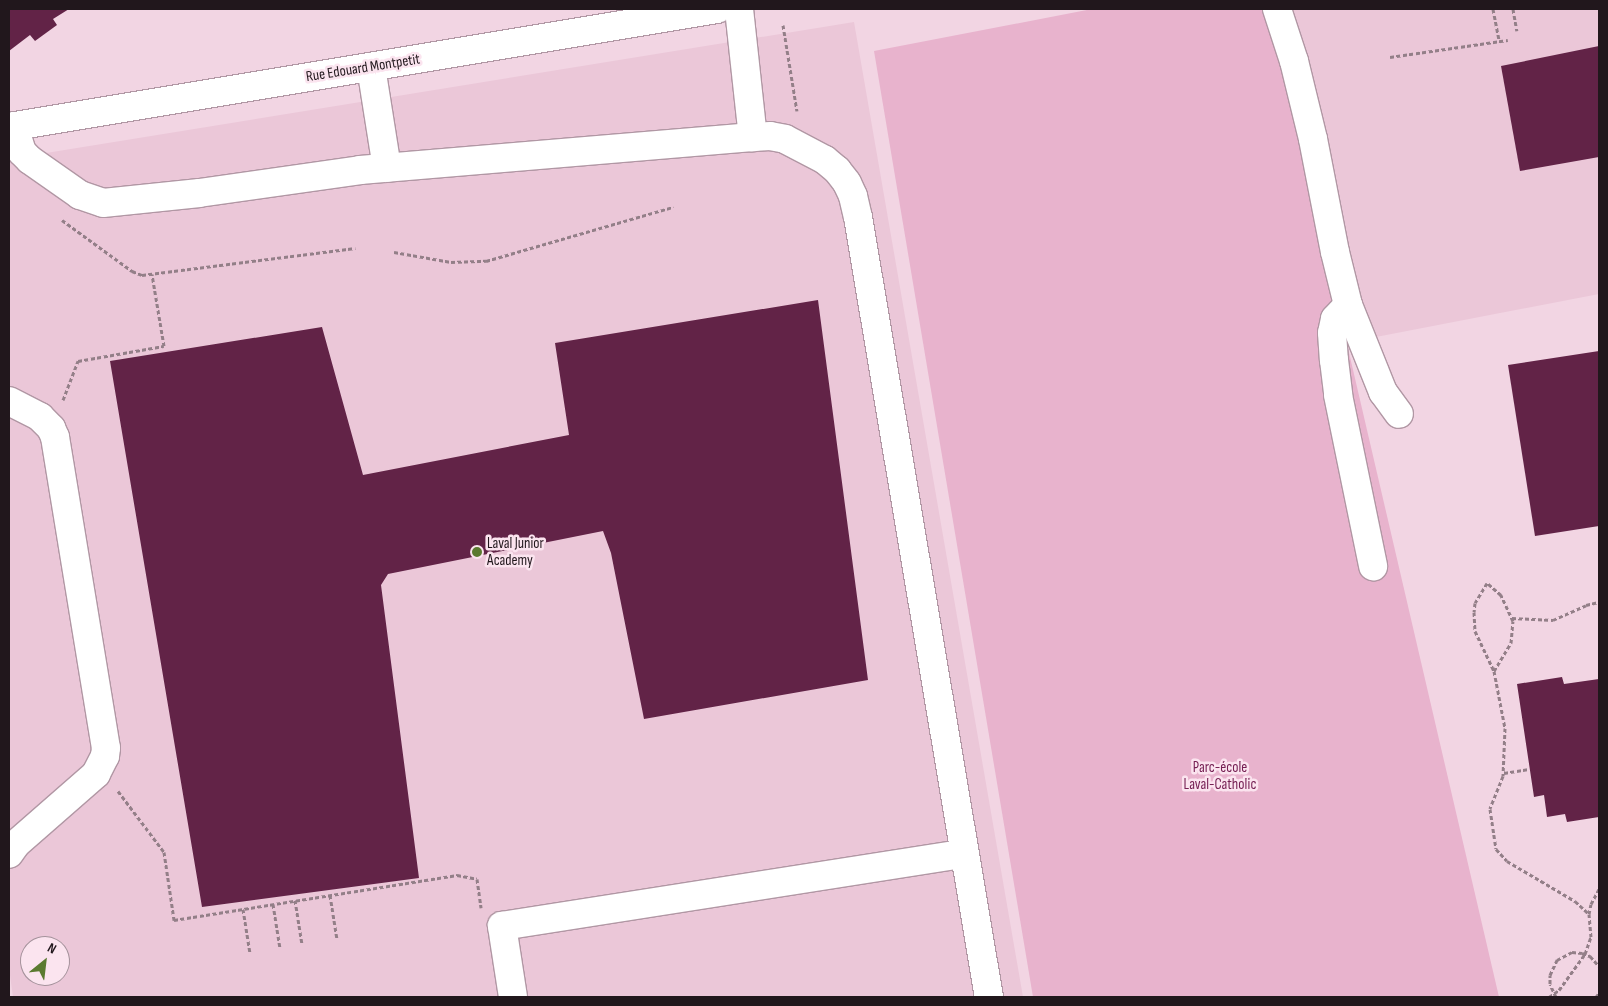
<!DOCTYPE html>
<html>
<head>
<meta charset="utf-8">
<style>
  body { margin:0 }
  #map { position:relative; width:1608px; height:1006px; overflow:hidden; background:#f2d5e3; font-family:"Sofia Sans Condensed",sans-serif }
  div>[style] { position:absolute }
  .built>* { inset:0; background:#ebc7d8 }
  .green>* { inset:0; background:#e8b3cd }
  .building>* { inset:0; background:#622347 }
  .path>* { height:3px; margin-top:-1.5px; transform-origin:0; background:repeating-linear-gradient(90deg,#937f88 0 4px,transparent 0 6.5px) }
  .roads { filter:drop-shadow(1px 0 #b197a4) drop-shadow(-1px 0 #b197a4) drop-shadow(0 1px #b197a4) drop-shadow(0 -1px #b197a4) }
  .minor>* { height:28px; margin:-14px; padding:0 14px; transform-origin:14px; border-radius:14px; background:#fff }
  .dots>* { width:14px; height:14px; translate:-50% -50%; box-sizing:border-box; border:2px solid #fbe4ef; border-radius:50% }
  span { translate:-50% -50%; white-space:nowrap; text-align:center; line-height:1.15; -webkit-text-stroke:5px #fbe4ef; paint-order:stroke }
  .street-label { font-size:15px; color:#21171c }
  .poi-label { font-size:15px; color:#21171c }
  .left { translate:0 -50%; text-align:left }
  .park-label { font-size:15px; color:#762054 }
  .frame { position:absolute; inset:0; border:10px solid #21171c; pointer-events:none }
  .north { position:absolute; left:20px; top:936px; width:50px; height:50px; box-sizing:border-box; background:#fbe4ef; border:1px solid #a4929b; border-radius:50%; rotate:29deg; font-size:14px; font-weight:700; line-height:20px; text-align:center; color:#21171c }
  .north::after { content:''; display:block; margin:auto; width:18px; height:22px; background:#5b7a30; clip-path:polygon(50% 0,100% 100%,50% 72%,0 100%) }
</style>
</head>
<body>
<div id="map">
  <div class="built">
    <i style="clip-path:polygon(1245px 9px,1599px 9px,1599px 294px,1319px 348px)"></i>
    <i style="clip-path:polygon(evenodd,854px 22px,1023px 997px,13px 997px,9px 968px,9px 159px,854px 22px,30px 946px,60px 946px,60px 976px,30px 976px,30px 946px)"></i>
  </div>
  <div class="green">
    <i style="clip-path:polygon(1092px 9px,1269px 9px,1499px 997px,1033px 997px,874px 51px)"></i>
  </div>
  <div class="building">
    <i style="clip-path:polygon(9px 9px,69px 9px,53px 19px,57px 25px,35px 41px,30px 35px,9px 51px)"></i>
    <i style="clip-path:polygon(1599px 46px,1599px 157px,1520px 171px,1501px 66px)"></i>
    <i style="clip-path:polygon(818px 300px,868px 680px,644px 719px,611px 553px,603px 531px,388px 574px,381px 585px,419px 878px,202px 907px,110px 361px,322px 327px,363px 475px,569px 435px,555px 343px)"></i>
    <i style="clip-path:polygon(1599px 351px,1599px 526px,1535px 536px,1508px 365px)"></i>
    <i style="clip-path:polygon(1562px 677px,1564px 684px,1599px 679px,1599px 817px,1567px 822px,1565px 814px,1547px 817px,1544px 795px,1534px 797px,1517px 684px)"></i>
  </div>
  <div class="path">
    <i style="left:1493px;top:9px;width:33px;rotate:79deg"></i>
    <i style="left:1513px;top:9px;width:22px;rotate:80deg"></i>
    <i style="left:783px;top:25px;width:87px;rotate:80.8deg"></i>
    <i style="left:1390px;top:57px;width:119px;rotate:-8.2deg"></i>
    <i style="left:62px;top:220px;width:87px;rotate:36.1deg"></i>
    <i style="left:132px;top:271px;width:11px;rotate:22deg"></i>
    <i style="left:142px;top:275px;width:215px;rotate:-7.2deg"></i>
    <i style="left:394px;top:252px;width:58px;rotate:10deg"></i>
    <i style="left:451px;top:262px;width:35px;rotate:-2deg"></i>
    <i style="left:486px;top:261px;width:195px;rotate:-16.1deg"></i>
    <i style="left:63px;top:400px;width:42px;rotate:-69deg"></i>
    <i style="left:78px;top:361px;width:87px;rotate:-9.9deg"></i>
    <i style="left:164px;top:346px;width:73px;rotate:-99.5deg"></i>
    <i style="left:1512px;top:618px;width:41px;rotate:2.8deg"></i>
    <i style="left:1553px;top:620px;width:36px;rotate:-24deg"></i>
    <i style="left:1586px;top:605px;width:13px;rotate:-13deg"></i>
    <i style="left:1494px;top:671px;width:33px;rotate:-59deg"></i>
    <i style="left:1511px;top:643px;width:22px;rotate:-85deg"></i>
    <i style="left:1513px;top:621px;width:29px;rotate:-115deg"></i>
    <i style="left:1501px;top:595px;width:18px;rotate:-139deg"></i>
    <i style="left:1487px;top:583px;width:23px;rotate:121deg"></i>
    <i style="left:1475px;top:603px;width:9px;rotate:96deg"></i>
    <i style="left:1474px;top:612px;width:19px;rotate:87deg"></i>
    <i style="left:1475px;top:631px;width:44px;rotate:64.6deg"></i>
    <i style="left:1494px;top:671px;width:58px;rotate:79.1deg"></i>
    <i style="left:1505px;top:728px;width:48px;rotate:92.4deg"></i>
    <i style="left:1503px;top:776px;width:35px;rotate:112deg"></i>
    <i style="left:1490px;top:809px;width:40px;rotate:81.5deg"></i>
    <i style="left:1496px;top:849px;width:16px;rotate:47deg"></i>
    <i style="left:1507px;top:861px;width:79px;rotate:30.5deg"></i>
    <i style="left:1575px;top:901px;width:19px;rotate:43deg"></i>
    <i style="left:1504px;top:773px;width:26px;rotate:-9deg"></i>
    <i style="left:118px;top:791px;width:76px;rotate:53deg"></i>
    <i style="left:164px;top:852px;width:69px;rotate:81.6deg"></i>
    <i style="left:174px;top:920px;width:287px;rotate:-9deg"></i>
    <i style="left:457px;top:875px;width:20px;rotate:11deg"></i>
    <i style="left:477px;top:879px;width:29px;rotate:82deg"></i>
    <i style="left:330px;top:895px;width:45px;rotate:81deg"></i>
    <i style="left:295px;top:900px;width:45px;rotate:81deg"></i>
    <i style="left:273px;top:904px;width:45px;rotate:81deg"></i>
    <i style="left:243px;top:909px;width:45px;rotate:81deg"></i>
    <i style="left:1549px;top:997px;width:12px;rotate:-35deg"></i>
    <i style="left:1559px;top:990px;width:44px;rotate:-54.2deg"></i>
    <i style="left:1585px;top:954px;width:18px;rotate:-71deg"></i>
    <i style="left:1591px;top:937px;width:23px;rotate:-95deg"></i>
    <i style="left:1589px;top:914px;width:10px;rotate:-79deg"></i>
    <i style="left:1591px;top:904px;width:17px;rotate:-62deg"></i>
    <i style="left:1556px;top:997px;width:14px;rotate:-115deg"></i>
    <i style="left:1550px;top:984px;width:9px;rotate:-90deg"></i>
    <i style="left:1550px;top:975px;width:17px;rotate:-65deg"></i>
    <i style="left:1557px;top:960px;width:17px;rotate:-28deg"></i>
    <i style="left:1572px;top:952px;width:10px;rotate:6deg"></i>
    <i style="left:1582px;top:953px;width:9px;rotate:21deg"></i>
    <i style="left:1590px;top:956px;width:13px;rotate:48deg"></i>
    <i style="left:1596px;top:997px;width:5px;rotate:-53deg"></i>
  </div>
  <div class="roads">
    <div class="minor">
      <i style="left:739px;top:9px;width:129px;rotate:83.8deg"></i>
      <i style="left:1277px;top:9px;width:55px;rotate:71.9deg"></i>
      <i style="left:1294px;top:61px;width:80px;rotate:76.3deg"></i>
      <i style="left:1313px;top:139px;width:115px;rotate:79deg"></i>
      <i style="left:1335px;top:252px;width:55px;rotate:76.2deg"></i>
      <i style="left:1348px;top:305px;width:94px;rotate:68.1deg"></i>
      <i style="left:1383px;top:392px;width:27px;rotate:54deg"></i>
      <i style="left:371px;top:67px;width:102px;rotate:81deg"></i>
      <i style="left:14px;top:126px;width:27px;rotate:73deg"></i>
      <i style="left:22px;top:152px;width:11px;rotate:45deg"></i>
      <i style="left:30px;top:160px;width:61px;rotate:35deg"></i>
      <i style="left:80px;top:195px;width:24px;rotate:19deg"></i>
      <i style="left:103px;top:203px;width:97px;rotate:-5.9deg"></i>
      <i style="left:199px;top:193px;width:163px;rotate:-8.1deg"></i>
      <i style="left:360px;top:170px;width:394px;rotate:-4.8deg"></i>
      <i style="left:753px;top:137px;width:17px;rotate:-3deg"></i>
      <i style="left:770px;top:136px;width:15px;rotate:11deg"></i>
      <i style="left:785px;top:139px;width:45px;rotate:27.7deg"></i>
      <i style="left:825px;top:160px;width:16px;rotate:40deg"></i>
      <i style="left:837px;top:170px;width:16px;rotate:52deg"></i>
      <i style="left:847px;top:183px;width:14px;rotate:65deg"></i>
      <i style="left:853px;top:196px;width:22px;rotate:77deg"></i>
      <i style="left:858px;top:217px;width:791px;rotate:80.47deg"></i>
      <i style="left:9px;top:127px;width:718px;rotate:-9.46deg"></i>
      <i style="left:1348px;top:305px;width:19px;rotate:133deg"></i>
      <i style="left:1335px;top:319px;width:14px;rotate:102deg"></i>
      <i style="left:1332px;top:333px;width:27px;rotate:86deg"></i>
      <i style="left:1334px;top:360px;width:35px;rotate:83deg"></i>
      <i style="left:1338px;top:395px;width:175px;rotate:78.4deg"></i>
      <i style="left:9px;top:401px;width:35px;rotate:27deg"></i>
      <i style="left:40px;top:417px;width:16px;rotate:45deg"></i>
      <i style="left:51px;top:428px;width:10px;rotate:66deg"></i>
      <i style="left:55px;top:437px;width:315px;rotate:80.7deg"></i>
      <i style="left:106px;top:748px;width:8px;rotate:97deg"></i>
      <i style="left:105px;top:756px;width:20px;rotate:117deg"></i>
      <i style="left:96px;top:774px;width:106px;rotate:138.8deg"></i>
      <i style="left:16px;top:844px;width:12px;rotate:125deg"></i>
      <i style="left:513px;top:997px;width:72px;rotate:-98.8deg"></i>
      <i style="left:502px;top:926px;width:468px;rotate:-8.9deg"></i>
    </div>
  </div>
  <div class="dots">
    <i style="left:477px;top:552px;background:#5b7a30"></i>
  </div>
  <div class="street-label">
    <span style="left:363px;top:68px;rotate:-9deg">Rue Edouard Montpetit</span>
  </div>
  <div class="poi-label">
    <span class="left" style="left:487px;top:552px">Laval Junior<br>Academy</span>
  </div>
  <div class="park-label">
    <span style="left:1220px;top:776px">Parc-école<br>Laval-Catholic</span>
  </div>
  <div class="frame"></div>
  <div class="north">N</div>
</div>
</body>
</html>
